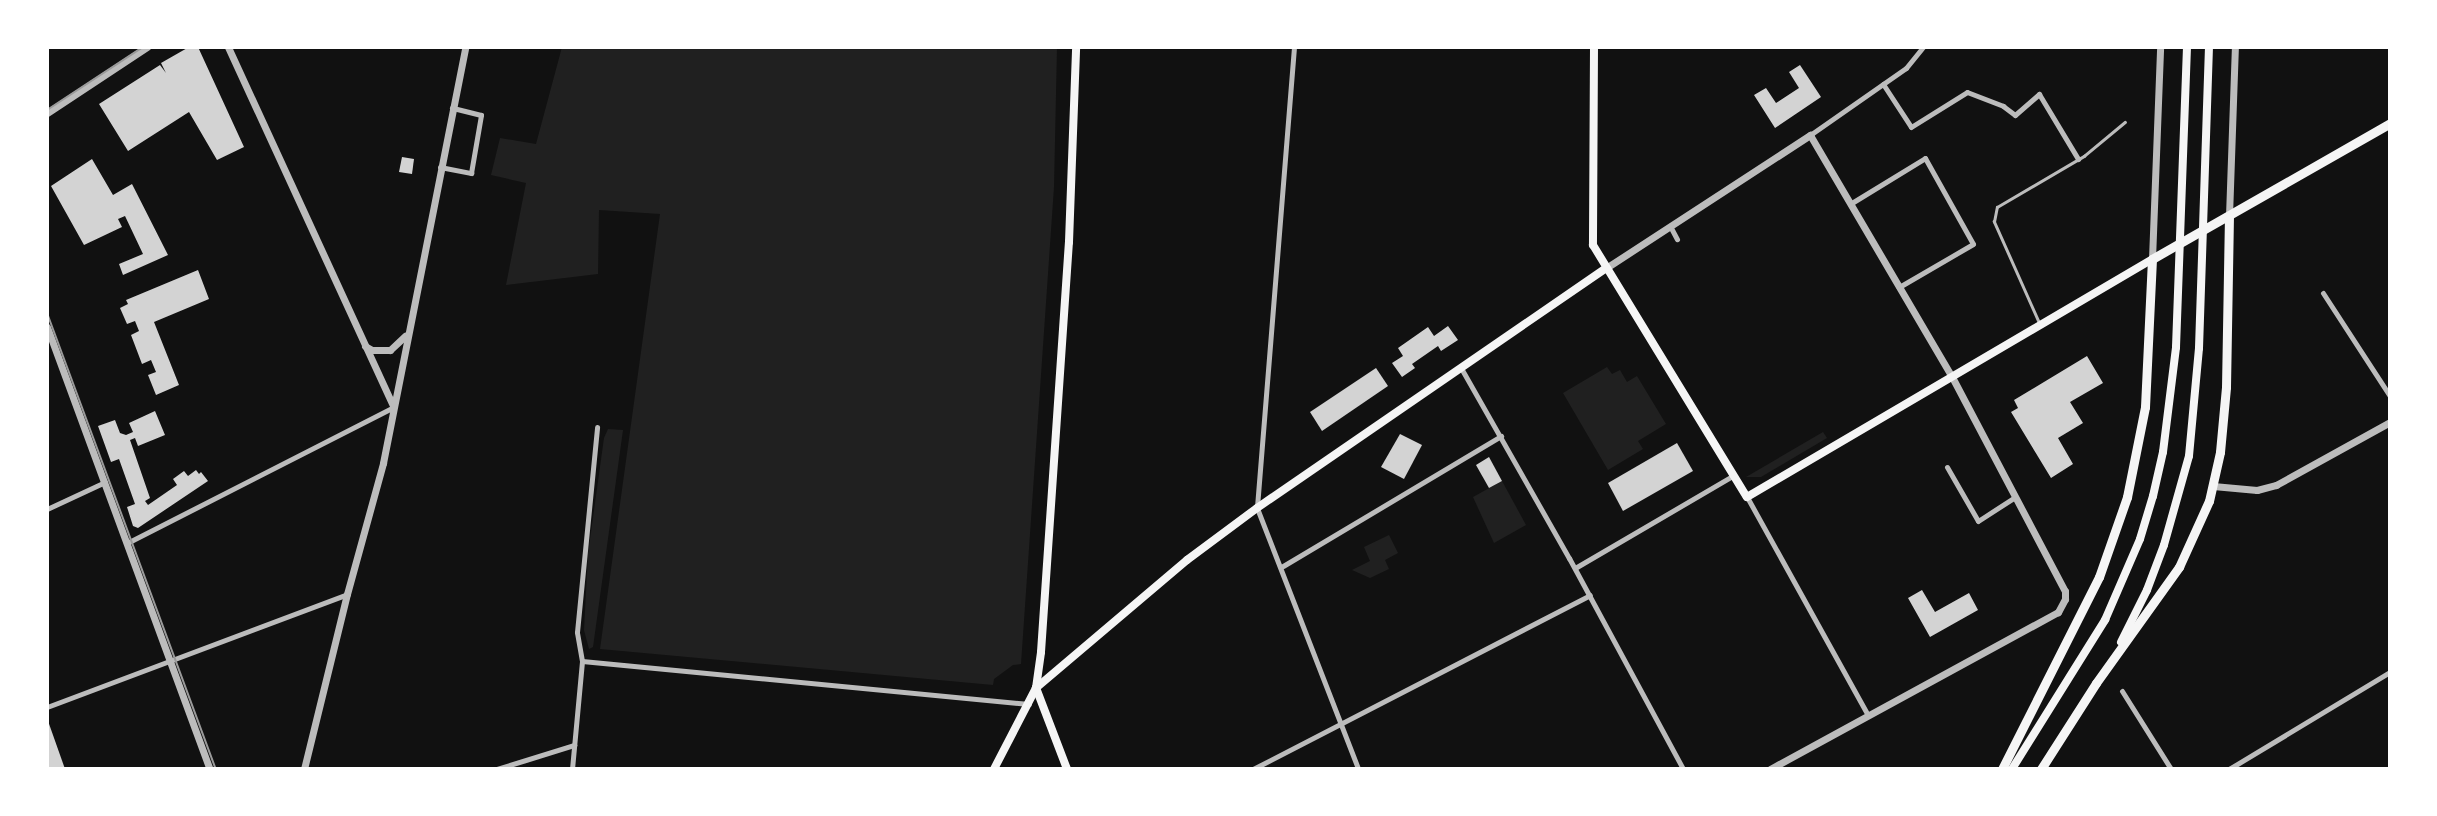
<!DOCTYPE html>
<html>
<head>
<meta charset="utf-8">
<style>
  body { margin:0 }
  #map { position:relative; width:2437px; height:816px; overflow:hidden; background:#111; font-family:"Source Sans 3",sans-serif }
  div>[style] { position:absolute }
  .green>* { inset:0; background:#202020 }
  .building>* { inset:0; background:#d3d3d3 }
  .service>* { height:2.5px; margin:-1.25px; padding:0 1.25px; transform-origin:1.25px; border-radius:1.25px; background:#bcbcbc }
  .minor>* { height:5px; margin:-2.5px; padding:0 2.5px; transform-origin:2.5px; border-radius:2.5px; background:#bcbcbc }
  .tertiary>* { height:7px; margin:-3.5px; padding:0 3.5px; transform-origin:3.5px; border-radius:3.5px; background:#bcbcbc }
  .secondary>* { height:8px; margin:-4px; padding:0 4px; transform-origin:4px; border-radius:4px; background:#f5f5f5 }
  .primary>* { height:9px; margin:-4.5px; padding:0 4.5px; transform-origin:4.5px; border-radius:4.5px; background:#f5f5f5 }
  .tram>* { height:2px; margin:-1px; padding:0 1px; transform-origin:1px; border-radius:1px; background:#9a9a9a }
  span { translate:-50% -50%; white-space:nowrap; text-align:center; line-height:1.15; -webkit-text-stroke:5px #fff; paint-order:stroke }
  .frame { position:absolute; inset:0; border:49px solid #fff; pointer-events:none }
</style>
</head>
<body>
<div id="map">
  <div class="green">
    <i style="clip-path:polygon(562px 47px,1057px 47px,1054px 187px,1021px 664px,1013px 665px,994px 679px,993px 685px,600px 649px,660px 214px,599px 210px,598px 274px,506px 285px,526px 183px,491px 175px,500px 138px,536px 144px)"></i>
    <i style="clip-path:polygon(1607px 367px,1612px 374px,1620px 370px,1627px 382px,1637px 376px,1666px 424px,1638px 441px,1643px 449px,1608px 470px,1563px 393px)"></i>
    <i style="clip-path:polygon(608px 429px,623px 430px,593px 647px,589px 649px,584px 630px,588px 554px,604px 438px)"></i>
    <i style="clip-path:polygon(1823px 432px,1827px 438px,1761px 477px,1746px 477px)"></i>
    <i style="clip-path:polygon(1502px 481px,1526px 525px,1494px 543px,1473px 497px)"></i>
    <i style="clip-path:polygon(1389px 535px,1398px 553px,1385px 560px,1389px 569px,1370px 578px,1352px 570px,1370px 561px,1364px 547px)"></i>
  </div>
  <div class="building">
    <i style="clip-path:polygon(189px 47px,198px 47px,244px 147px,217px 160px,189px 112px,128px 151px,99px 104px,160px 65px,166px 73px,161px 63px)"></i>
    <i style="clip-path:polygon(1800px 65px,1821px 97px,1775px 128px,1754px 95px,1766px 88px,1776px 103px,1799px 88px,1789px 72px)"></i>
    <i style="clip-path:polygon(402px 157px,414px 159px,412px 174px,399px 172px)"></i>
    <i style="clip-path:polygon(92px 159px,113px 195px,132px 184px,168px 255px,123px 275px,119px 264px,143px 254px,125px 216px,118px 219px,122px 227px,84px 245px,51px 186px)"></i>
    <i style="clip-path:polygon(198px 270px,209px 299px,154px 322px,179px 385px,156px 395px,148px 375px,156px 372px,151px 360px,142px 364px,131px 335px,139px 331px,135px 321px,127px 324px,120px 308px,128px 304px,126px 300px)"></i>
    <i style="clip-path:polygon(1448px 326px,1458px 340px,1441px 351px,1438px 346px,1412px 364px,1415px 368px,1402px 377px,1392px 363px,1403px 356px,1398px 348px,1428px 327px,1434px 336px)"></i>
    <i style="clip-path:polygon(2087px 356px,2103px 383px,2070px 402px,2083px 423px,2058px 438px,2073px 464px,2051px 478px,2011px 412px,2018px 408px,2014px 400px)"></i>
    <i style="clip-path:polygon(1376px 368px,1388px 386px,1322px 431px,1310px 412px)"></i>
    <i style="clip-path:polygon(155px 411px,165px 435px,138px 446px,135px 438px,130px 440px,150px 498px,145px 501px,148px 505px,177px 485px,173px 479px,184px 471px,188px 476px,196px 470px,199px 474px,201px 472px,208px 481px,138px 528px,133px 526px,127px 507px,135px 504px,119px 459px,111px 462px,98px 426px,115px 420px,120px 433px,126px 435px,133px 432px,129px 423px)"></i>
    <i style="clip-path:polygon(1400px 434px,1422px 445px,1404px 479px,1381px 467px)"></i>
    <i style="clip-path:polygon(1677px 443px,1693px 471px,1623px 511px,1608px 483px)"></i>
    <i style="clip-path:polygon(1489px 457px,1502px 481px,1489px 488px,1476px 465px)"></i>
    <i style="clip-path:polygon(1922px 590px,1935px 612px,1969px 593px,1978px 610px,1930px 637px,1908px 598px)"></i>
    <i style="clip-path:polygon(47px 721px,48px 721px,65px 769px,47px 769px)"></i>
  </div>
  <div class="service">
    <i style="left:2039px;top:323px;width:111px;rotate:-114deg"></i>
    <i style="left:1994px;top:222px;width:15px;rotate:-79deg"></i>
    <i style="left:1997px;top:207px;width:101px;rotate:-30.4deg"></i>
    <i style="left:2084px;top:156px;width:53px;rotate:-39.7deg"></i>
  </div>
  <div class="minor">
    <i style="left:1294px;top:47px;width:462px;rotate:94.6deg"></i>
    <i style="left:1257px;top:508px;width:280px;rotate:68.8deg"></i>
    <i style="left:1883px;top:84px;width:51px;rotate:56.9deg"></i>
    <i style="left:1911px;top:127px;width:66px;rotate:-32deg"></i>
    <i style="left:1967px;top:92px;width:39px;rotate:21deg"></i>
    <i style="left:2003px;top:106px;width:15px;rotate:37deg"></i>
    <i style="left:2015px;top:115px;width:32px;rotate:-41deg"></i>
    <i style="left:2039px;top:94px;width:76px;rotate:59deg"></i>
    <i style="left:1810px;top:135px;width:117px;rotate:-34.9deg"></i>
    <i style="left:1906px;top:68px;width:27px;rotate:-51deg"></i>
    <i style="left:440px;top:167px;width:32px;rotate:11deg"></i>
    <i style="left:471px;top:173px;width:59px;rotate:-80.2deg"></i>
    <i style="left:481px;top:115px;width:30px;rotate:-166deg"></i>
    <i style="left:1850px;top:204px;width:88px;rotate:-31.5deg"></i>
    <i style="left:1925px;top:158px;width:98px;rotate:60.8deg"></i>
    <i style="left:1973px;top:244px;width:86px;rotate:149.8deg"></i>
    <i style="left:1670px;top:226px;width:15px;rotate:62deg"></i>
    <i style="left:2323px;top:293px;width:123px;rotate:57deg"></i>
    <i style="left:1461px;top:368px;width:219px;rotate:60.4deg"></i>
    <i style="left:1569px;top:558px;width:240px;rotate:61.6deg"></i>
    <i style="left:1947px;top:467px;width:62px;rotate:60.1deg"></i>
    <i style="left:1978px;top:521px;width:44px;rotate:-33deg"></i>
    <i style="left:1747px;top:497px;width:249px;rotate:61deg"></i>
    <i style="left:47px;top:509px;width:64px;rotate:-25deg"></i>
    <i style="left:127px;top:543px;width:300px;rotate:-27deg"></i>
    <i style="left:1283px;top:566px;width:254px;rotate:-30.8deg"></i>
    <i style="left:1575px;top:568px;width:184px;rotate:-30.3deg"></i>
    <i style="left:582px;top:661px;width:449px;rotate:5.5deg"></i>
    <i style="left:2122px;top:691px;width:92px;rotate:57.9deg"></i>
    <i style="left:47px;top:707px;width:321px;rotate:-20.6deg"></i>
    <i style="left:497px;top:769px;width:81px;rotate:-17.3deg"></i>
    <i style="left:572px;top:769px;width:108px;rotate:-84.7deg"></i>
    <i style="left:582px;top:661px;width:29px;rotate:-100deg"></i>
    <i style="left:577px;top:632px;width:206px;rotate:-84.4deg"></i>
    <i style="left:1253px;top:769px;width:379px;rotate:-27.3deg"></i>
    <i style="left:2229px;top:769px;width:188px;rotate:-31.1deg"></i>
  </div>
  <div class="tertiary">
    <i style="left:228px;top:47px;width:395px;rotate:65.3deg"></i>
    <i style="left:47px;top:113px;width:120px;rotate:-33.4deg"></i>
    <i style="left:2229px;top:216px;width:169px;rotate:-88deg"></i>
    <i style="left:2152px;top:259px;width:212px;rotate:-87.8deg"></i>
    <i style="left:1606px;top:268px;width:244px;rotate:-33.1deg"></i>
    <i style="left:1810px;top:135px;width:278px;rotate:59.6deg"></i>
    <i style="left:1951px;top:375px;width:244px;rotate:62.2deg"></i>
    <i style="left:2065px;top:591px;width:8px;rotate:90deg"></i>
    <i style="left:2065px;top:599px;width:15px;rotate:118deg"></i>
    <i style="left:2058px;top:612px;width:328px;rotate:151.4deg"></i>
    <i style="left:47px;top:327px;width:471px;rotate:69.8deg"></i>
    <i style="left:365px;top:346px;width:8px;rotate:30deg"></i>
    <i style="left:372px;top:350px;width:18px"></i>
    <i style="left:390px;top:350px;width:21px;rotate:-43deg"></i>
    <i style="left:2213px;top:486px;width:44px;rotate:5.2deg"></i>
    <i style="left:2257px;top:490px;width:20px;rotate:-15deg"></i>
    <i style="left:2276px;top:485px;width:130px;rotate:-28.9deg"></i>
    <i style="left:304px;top:769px;width:180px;rotate:-76.2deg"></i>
    <i style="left:347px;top:594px;width:136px;rotate:-74.6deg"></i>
    <i style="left:383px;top:463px;width:424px;rotate:-78.8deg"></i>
  </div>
  <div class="secondary">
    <i style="left:1594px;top:47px;width:198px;rotate:90.3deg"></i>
    <i style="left:1593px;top:245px;width:295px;rotate:58.6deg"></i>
    <i style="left:1747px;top:497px;width:470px;rotate:-30.4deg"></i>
    <i style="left:2121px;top:642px;width:58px;rotate:-63.4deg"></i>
    <i style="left:2147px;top:590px;width:48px;rotate:-69.3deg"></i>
    <i style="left:2164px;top:545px;width:92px;rotate:-74.3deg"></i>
    <i style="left:2189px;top:456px;width:108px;rotate:-84.7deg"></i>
    <i style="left:2199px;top:348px;width:301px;rotate:-88.1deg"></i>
    <i style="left:994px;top:769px;width:91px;rotate:-62.6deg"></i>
    <i style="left:1036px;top:688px;width:198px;rotate:-40.3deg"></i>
    <i style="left:1187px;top:560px;width:87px;rotate:-36.6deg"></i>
    <i style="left:1257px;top:508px;width:424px;rotate:-34.5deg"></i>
    <i style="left:1067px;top:769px;width:87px;rotate:-110.9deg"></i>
    <i style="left:1036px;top:688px;width:36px;rotate:-82deg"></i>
    <i style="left:1041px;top:652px;width:411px;rotate:-86.1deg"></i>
    <i style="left:1069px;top:242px;width:195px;rotate:-87.9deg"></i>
    <i style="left:2012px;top:769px;width:176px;rotate:-58deg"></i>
    <i style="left:2105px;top:620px;width:88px;rotate:-66.6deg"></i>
    <i style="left:2140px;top:539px;width:45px;rotate:-73.2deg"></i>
    <i style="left:2153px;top:496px;width:45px;rotate:-77.2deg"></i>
    <i style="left:2163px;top:452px;width:106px;rotate:-82.9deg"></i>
    <i style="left:2176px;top:347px;width:300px;rotate:-87.9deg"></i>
  </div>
  <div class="primary">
    <i style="left:2002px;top:769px;width:215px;rotate:-63.2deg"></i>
    <i style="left:2099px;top:577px;width:85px;rotate:-70.7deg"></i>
    <i style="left:2127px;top:497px;width:92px;rotate:-78.7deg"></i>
    <i style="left:2145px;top:407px;width:148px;rotate:-87.3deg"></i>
    <i style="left:2152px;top:259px;width:274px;rotate:-29.7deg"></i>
    <i style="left:2041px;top:769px;width:102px;rotate:-57.4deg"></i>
    <i style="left:2096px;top:683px;width:143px;rotate:-54.4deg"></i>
    <i style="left:2179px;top:567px;width:72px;rotate:-65.6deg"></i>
    <i style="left:2209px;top:501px;width:50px;rotate:-77.3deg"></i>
    <i style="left:2220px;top:452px;width:65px;rotate:-84.7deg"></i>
    <i style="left:2226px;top:387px;width:171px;rotate:-89deg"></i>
  </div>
  <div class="tram">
    <i style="left:47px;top:110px;width:115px;rotate:-33.3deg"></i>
    <i style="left:47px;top:313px;width:486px;rotate:69.7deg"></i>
  </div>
  <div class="frame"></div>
</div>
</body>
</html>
